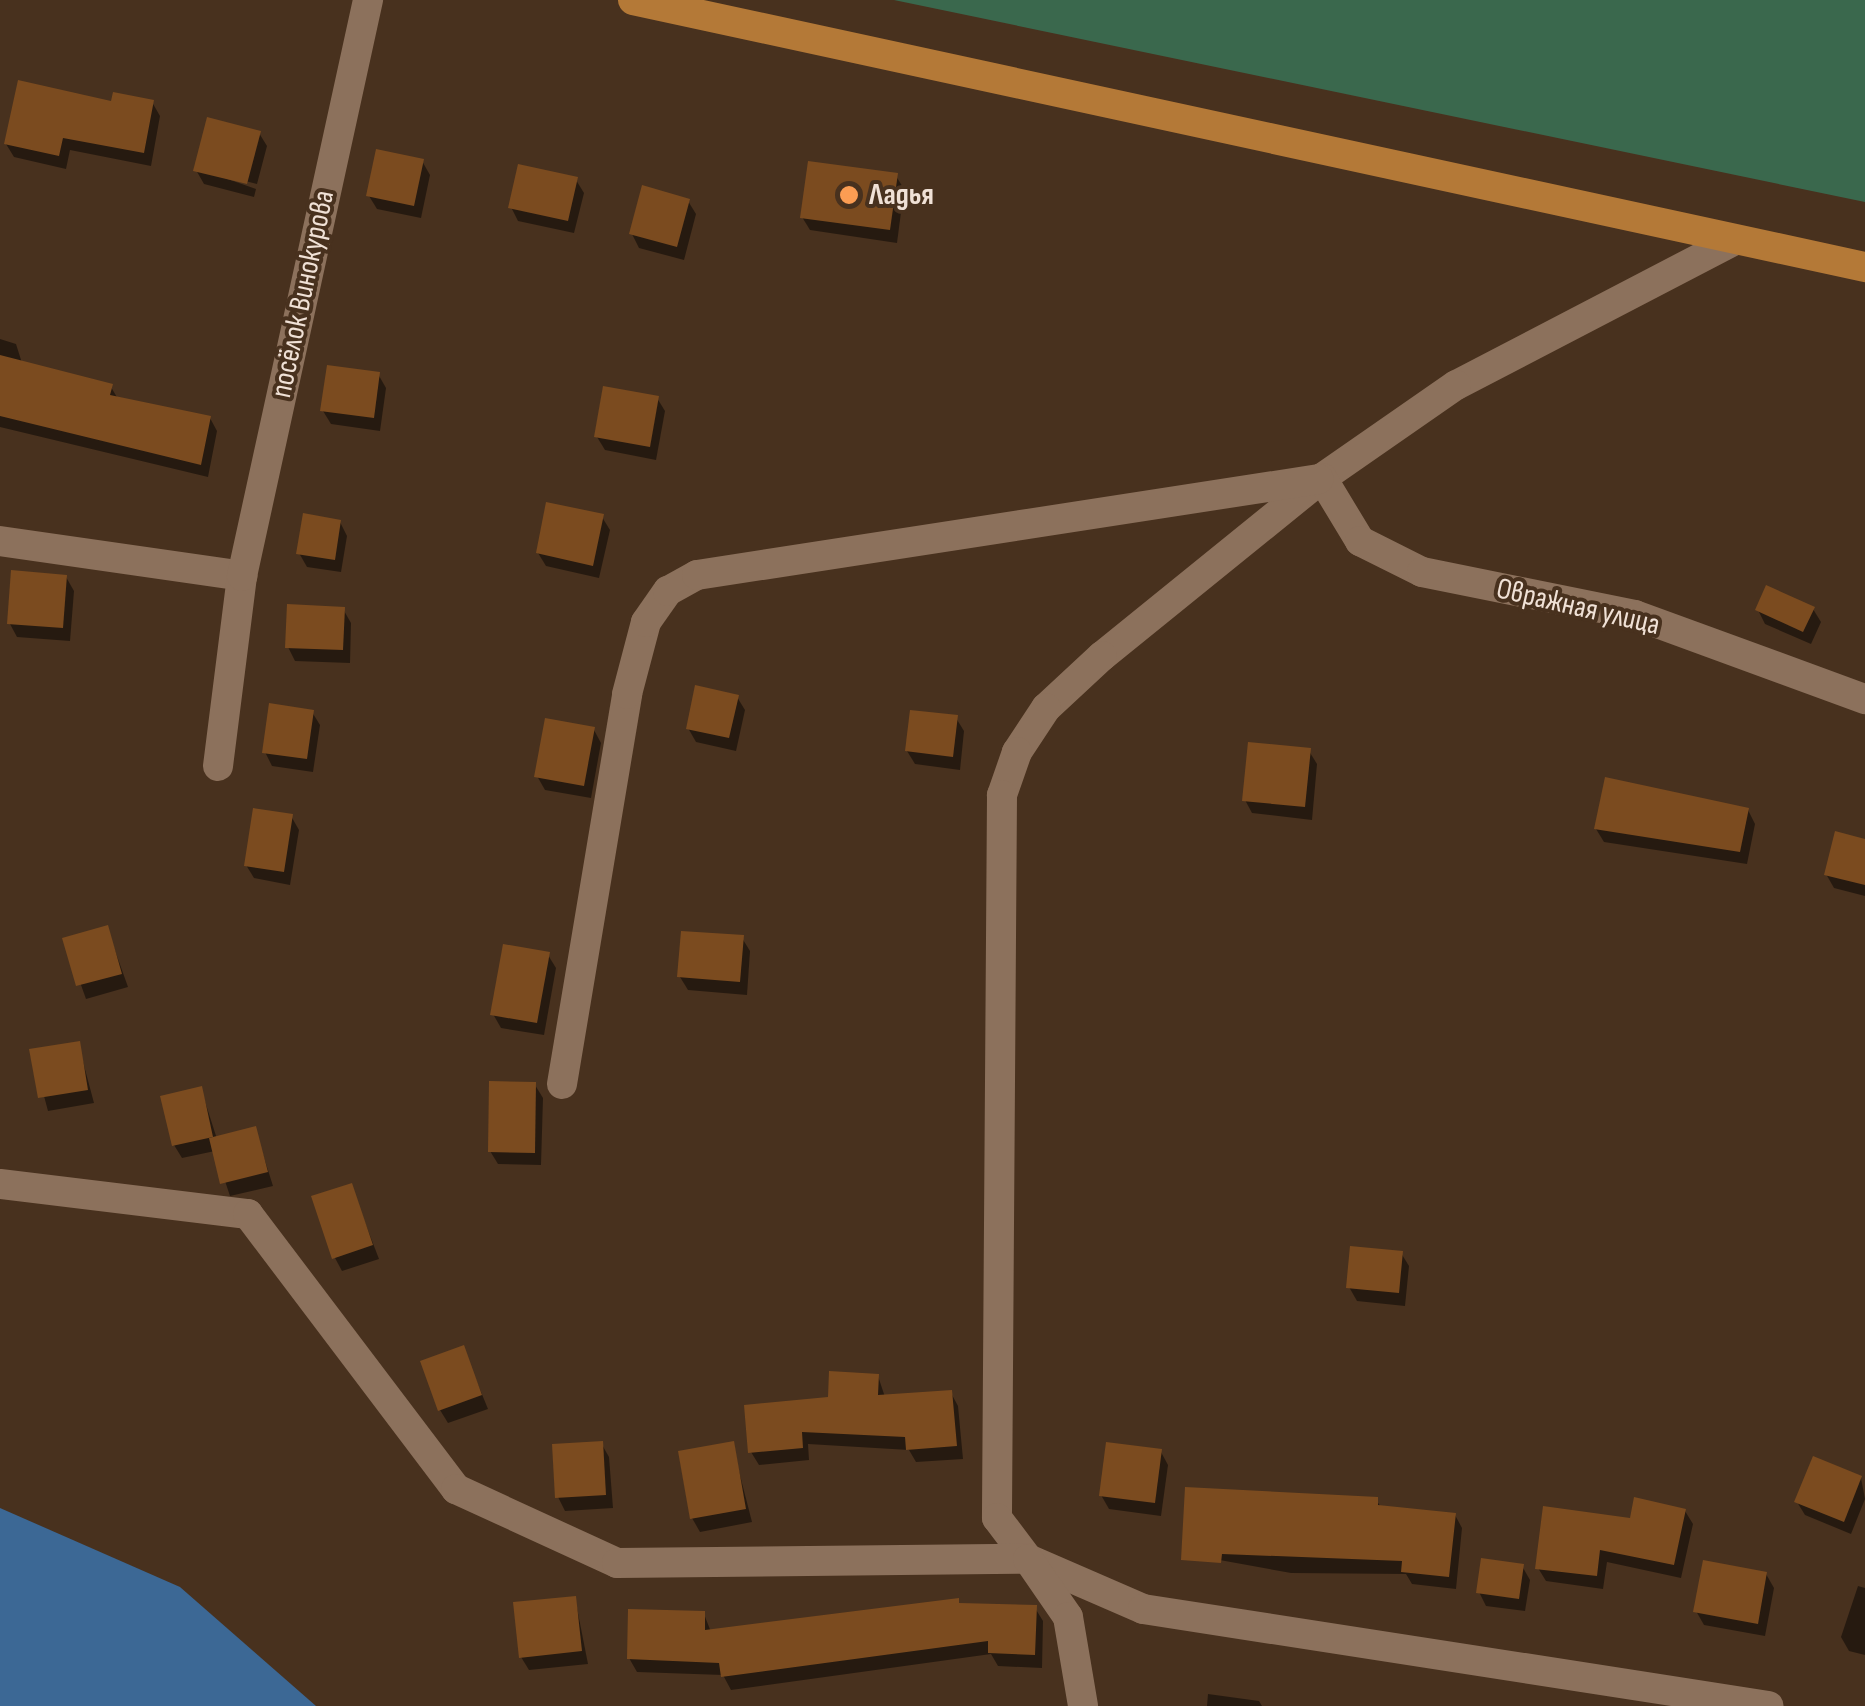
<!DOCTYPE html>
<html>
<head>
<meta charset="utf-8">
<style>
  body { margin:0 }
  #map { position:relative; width:1865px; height:1706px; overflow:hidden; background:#48311e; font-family:"Sofia Sans Condensed",sans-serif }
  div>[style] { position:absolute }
  .green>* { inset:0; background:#3a684d }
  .water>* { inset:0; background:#3c6895 }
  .shadow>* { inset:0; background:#0007 }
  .building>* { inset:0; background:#7b4b1f }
  .minor>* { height:30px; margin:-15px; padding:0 15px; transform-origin:15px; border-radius:15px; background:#8c715c }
  .major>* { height:30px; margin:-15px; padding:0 15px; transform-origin:15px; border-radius:15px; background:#b47937 }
  .dots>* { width:28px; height:28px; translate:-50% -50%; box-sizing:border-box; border:5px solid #48311e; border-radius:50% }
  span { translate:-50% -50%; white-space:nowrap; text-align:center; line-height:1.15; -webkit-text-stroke:8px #48311e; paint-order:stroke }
  .poi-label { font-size:30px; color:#f0e1d6; font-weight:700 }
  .left { translate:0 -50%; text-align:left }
  .street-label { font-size:30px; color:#f0e1d6 }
</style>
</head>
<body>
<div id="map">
  <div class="green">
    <i style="clip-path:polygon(894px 0,1865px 0,1865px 202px,1509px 128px)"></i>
  </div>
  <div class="water">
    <i style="clip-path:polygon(0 1508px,180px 1587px,316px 1706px,0 1706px)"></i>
  </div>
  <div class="shadow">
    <i style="clip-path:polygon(152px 102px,160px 116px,151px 166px,70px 150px,66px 169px,14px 157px,6px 144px,113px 104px)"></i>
    <i style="clip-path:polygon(259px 133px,267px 146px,257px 184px,202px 170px,256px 189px,254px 197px,204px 184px,196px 170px)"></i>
    <i style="clip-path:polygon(422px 161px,430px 175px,421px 218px,377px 209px,369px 196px)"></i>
    <i style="clip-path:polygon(896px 176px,904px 189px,897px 243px,810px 230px,802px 217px)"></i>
    <i style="clip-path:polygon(576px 180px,584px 193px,574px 233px,518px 221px,511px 207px)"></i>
    <i style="clip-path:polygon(688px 201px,696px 214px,684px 260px,639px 248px,632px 234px)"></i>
    <i style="clip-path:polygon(0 339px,16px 344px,22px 363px,111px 387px,118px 399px,210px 418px,217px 431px,208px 477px,0 427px)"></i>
    <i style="clip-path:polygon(378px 374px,386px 388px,380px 431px,331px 424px,323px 411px)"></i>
    <i style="clip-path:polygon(657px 398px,665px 411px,656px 460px,605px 450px,597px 437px)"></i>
    <i style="clip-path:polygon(602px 517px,610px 530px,599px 578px,546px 566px,538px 553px)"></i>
    <i style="clip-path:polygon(340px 522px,347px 536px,341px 572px,307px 567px,299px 553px)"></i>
    <i style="clip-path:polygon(66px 577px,74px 591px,70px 641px,17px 637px,10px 624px)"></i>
    <i style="clip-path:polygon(343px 609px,351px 623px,350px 663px,295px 661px,288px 647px)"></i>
    <i style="clip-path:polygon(1813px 609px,1821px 622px,1811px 644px,1765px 624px,1758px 610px)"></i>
    <i style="clip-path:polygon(737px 697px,745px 710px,736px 751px,696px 742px,688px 728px)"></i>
    <i style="clip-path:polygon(312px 712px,320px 725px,313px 772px,272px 766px,265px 752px)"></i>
    <i style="clip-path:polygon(956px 718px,964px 731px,960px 770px,915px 764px,907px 751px)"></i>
    <i style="clip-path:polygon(594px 730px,601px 743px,591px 798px,545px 790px,537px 776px)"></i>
    <i style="clip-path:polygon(1309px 751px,1317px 764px,1312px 820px,1252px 813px,1245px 800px)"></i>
    <i style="clip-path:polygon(1748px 810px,1755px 824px,1747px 864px,1604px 842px,1596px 829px)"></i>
    <i style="clip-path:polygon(291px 816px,299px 830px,290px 885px,254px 878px,246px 865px)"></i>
    <i style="clip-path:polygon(1865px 842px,1865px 896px,1834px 888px,1826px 874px)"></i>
    <i style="clip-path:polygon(107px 928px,128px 987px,86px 999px,65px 940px)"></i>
    <i style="clip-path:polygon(742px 938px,750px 951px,747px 995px,688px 990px,680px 977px)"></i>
    <i style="clip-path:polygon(548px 955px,556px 968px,544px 1035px,501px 1028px,493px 1014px)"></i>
    <i style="clip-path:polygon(78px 1043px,94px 1103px,48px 1111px,32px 1051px)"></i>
    <i style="clip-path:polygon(535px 1085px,543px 1098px,541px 1165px,498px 1164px,490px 1151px)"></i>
    <i style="clip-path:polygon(201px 1089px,217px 1139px,255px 1129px,273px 1186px,230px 1196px,215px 1151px,182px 1158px,174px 1145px)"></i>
    <i style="clip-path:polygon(351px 1186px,379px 1259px,342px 1271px,335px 1258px)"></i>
    <i style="clip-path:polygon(1401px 1253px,1409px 1266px,1405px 1306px,1357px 1301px,1349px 1287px)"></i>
    <i style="clip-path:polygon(463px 1348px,488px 1409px,448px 1423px,440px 1410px)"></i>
    <i style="clip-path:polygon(878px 1376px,885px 1397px,951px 1393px,958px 1406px,963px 1459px,916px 1462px,909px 1450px,808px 1444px,809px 1460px,759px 1465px,751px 1452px)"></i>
    <i style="clip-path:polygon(601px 1443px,609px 1457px,613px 1508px,565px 1511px,558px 1497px)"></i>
    <i style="clip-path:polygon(732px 1444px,752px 1522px,700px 1532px,692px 1518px)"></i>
    <i style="clip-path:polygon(1161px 1452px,1168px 1465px,1161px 1516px,1109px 1509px,1101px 1495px)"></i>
    <i style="clip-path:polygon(1861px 1478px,1865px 1499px,1851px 1534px,1805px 1515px,1797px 1502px)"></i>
    <i style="clip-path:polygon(1376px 1500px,1381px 1507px,1455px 1515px,1462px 1528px,1456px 1589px,1412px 1584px,1406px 1574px,1291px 1573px,1192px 1555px)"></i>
    <i style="clip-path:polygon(1685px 1511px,1693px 1524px,1681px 1578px,1607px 1562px,1603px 1589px,1546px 1581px,1538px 1568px,1632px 1520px)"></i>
    <i style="clip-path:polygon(1522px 1566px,1530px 1580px,1525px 1611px,1486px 1606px,1479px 1592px)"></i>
    <i style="clip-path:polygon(1766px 1574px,1774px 1588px,1765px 1636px,1704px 1625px,1696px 1611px)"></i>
    <i style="clip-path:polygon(1858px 1586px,1865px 1588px,1865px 1655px,1849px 1651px,1841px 1637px)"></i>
    <i style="clip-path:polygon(575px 1598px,588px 1664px,529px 1670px,521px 1657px)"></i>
    <i style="clip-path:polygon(960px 1605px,1035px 1608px,1043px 1621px,1042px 1668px,998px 1666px,991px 1654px,731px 1690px,723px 1675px,637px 1672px,629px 1658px,704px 1614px,711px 1632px)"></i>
    <i style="clip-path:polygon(1208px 1694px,1259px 1701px,1262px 1706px,1207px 1706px)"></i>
  </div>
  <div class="building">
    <i style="clip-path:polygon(18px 80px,111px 101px,113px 92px,154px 100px,144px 153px,63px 138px,59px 156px,4px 144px)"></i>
    <i style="clip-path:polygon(207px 117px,261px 131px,247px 184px,193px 171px)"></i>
    <i style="clip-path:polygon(376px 149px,424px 159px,414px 206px,366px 196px)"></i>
    <i style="clip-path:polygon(808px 161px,898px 173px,890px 230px,800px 218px)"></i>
    <i style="clip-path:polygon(518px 164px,578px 177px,568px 221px,508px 208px)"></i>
    <i style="clip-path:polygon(642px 185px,690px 199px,677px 247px,629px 234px)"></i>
    <i style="clip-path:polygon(0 355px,113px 384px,110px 395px,211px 416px,201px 465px,0 416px)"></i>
    <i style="clip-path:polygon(327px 365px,380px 372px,374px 418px,320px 411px)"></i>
    <i style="clip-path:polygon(603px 386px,659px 396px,650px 447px,594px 437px)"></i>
    <i style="clip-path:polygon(546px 502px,604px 514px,593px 566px,536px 553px)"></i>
    <i style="clip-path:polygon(303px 513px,341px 520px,335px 560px,296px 554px)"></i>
    <i style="clip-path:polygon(11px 570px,67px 575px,63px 628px,7px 624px)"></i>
    <i style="clip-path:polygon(1766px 585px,1815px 607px,1803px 632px,1755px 610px)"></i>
    <i style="clip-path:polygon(287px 604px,345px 607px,343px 650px,285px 648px)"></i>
    <i style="clip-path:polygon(695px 685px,739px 695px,729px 738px,686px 729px)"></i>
    <i style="clip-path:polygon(269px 703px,314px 710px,307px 759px,262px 753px)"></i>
    <i style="clip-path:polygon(910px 710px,958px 715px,953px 757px,905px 751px)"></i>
    <i style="clip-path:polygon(545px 718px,595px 727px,584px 786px,534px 777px)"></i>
    <i style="clip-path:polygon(1248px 742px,1311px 748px,1305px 807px,1242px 801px)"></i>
    <i style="clip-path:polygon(1605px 777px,1749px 808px,1740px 852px,1594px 829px)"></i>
    <i style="clip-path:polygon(253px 808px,293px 814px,284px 872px,244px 866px)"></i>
    <i style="clip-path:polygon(1835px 831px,1865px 839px,1865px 885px,1824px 875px)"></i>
    <i style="clip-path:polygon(108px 925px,122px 974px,76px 986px,62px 938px)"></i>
    <i style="clip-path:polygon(681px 931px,744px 935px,740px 982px,677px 977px)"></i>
    <i style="clip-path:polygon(503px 944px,550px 952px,537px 1023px,490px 1015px)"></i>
    <i style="clip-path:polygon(80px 1041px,88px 1090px,38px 1098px,29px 1049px)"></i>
    <i style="clip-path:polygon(489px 1081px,536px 1082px,535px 1153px,488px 1152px)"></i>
    <i style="clip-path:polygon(202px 1086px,213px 1137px,172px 1146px,160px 1096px)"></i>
    <i style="clip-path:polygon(256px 1126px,268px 1172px,220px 1184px,209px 1138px)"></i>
    <i style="clip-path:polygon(352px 1183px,373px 1245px,332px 1259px,311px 1196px)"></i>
    <i style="clip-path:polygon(1350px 1246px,1403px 1251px,1399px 1293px,1346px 1288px)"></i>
    <i style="clip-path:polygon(464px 1345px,482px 1395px,438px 1411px,420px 1361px)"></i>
    <i style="clip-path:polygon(829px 1371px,879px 1374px,878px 1395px,952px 1390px,957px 1446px,906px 1450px,905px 1437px,802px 1432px,803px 1448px,748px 1453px,744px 1405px,828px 1397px)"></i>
    <i style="clip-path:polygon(603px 1441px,606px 1495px,555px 1498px,552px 1444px)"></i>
    <i style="clip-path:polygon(734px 1441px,746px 1509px,690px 1519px,678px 1451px)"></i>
    <i style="clip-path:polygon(1106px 1442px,1162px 1449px,1155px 1503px,1099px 1496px)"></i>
    <i style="clip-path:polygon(1813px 1456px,1862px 1476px,1844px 1522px,1794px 1502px)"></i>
    <i style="clip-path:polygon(1185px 1487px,1378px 1497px,1378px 1505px,1456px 1513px,1449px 1577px,1401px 1572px,1402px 1561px,1222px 1554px,1221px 1563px,1181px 1560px)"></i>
    <i style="clip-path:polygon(1634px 1497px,1686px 1509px,1674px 1565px,1600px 1550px,1597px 1576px,1535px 1569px,1543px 1506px,1630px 1518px)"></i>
    <i style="clip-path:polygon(1481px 1558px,1524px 1564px,1519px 1599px,1476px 1593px)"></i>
    <i style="clip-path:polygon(1703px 1560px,1767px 1572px,1758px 1624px,1693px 1612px)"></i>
    <i style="clip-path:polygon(576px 1596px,582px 1651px,519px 1658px,513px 1602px)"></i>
    <i style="clip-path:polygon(959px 1598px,959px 1603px,1037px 1605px,1035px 1655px,988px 1653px,988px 1641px,721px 1677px,719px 1663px,627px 1659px,628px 1609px,705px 1611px,705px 1630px)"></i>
  </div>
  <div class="minor">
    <i style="left:1735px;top:240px;width:314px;rotate:152.5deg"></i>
    <i style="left:1456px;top:385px;width:163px;rotate:145.2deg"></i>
    <i style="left:1322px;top:478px;width:283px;rotate:141deg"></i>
    <i style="left:1102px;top:656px;width:76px;rotate:137.1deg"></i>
    <i style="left:1046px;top:708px;width:53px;rotate:123.4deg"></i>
    <i style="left:1017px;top:752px;width:46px;rotate:109.2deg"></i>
    <i style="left:1002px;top:795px;width:723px;rotate:90.4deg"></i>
    <i style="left:997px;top:1518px;width:51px;rotate:52.9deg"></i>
    <i style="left:1028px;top:1559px;width:125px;rotate:23.5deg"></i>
    <i style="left:1143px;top:1609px;width:633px;rotate:8.81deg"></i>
    <i style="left:1322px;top:478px;width:74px;rotate:58.9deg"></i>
    <i style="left:1360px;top:541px;width:69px;rotate:26.6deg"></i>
    <i style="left:1422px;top:572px;width:217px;rotate:11.4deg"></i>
    <i style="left:1635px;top:615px;width:245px;rotate:20.1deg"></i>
    <i style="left:0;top:541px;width:245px;rotate:8.2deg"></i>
    <i style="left:218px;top:766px;width:192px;rotate:-82.8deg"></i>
    <i style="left:242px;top:576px;width:590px;rotate:-77.66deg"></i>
    <i style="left:562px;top:1084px;width:395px;rotate:-80.5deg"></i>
    <i style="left:627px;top:694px;width:74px;rotate:-75.2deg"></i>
    <i style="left:646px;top:622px;width:38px;rotate:-55deg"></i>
    <i style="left:668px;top:591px;width:33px;rotate:-29deg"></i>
    <i style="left:697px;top:575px;width:629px;rotate:-8.77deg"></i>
    <i style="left:0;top:1184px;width:250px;rotate:6.9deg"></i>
    <i style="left:248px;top:1214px;width:345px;rotate:52.9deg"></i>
    <i style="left:456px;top:1489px;width:177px;rotate:24.7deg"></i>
    <i style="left:617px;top:1563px;width:411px;rotate:-0.6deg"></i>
    <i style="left:1028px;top:1559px;width:70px;rotate:55.4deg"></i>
    <i style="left:1068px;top:1617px;width:90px;rotate:80.4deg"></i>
  </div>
  <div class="major">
    <i style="left:633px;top:0;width:1261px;rotate:12.23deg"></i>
  </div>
  <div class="dots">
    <i style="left:849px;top:195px;background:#fc9d53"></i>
  </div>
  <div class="poi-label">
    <span class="left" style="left:869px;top:195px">Ладья</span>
  </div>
  <div class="street-label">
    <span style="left:303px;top:294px;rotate:-78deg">посёлок Винокурова</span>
    <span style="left:1578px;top:607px;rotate:13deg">Овражная улица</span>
  </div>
</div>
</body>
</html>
